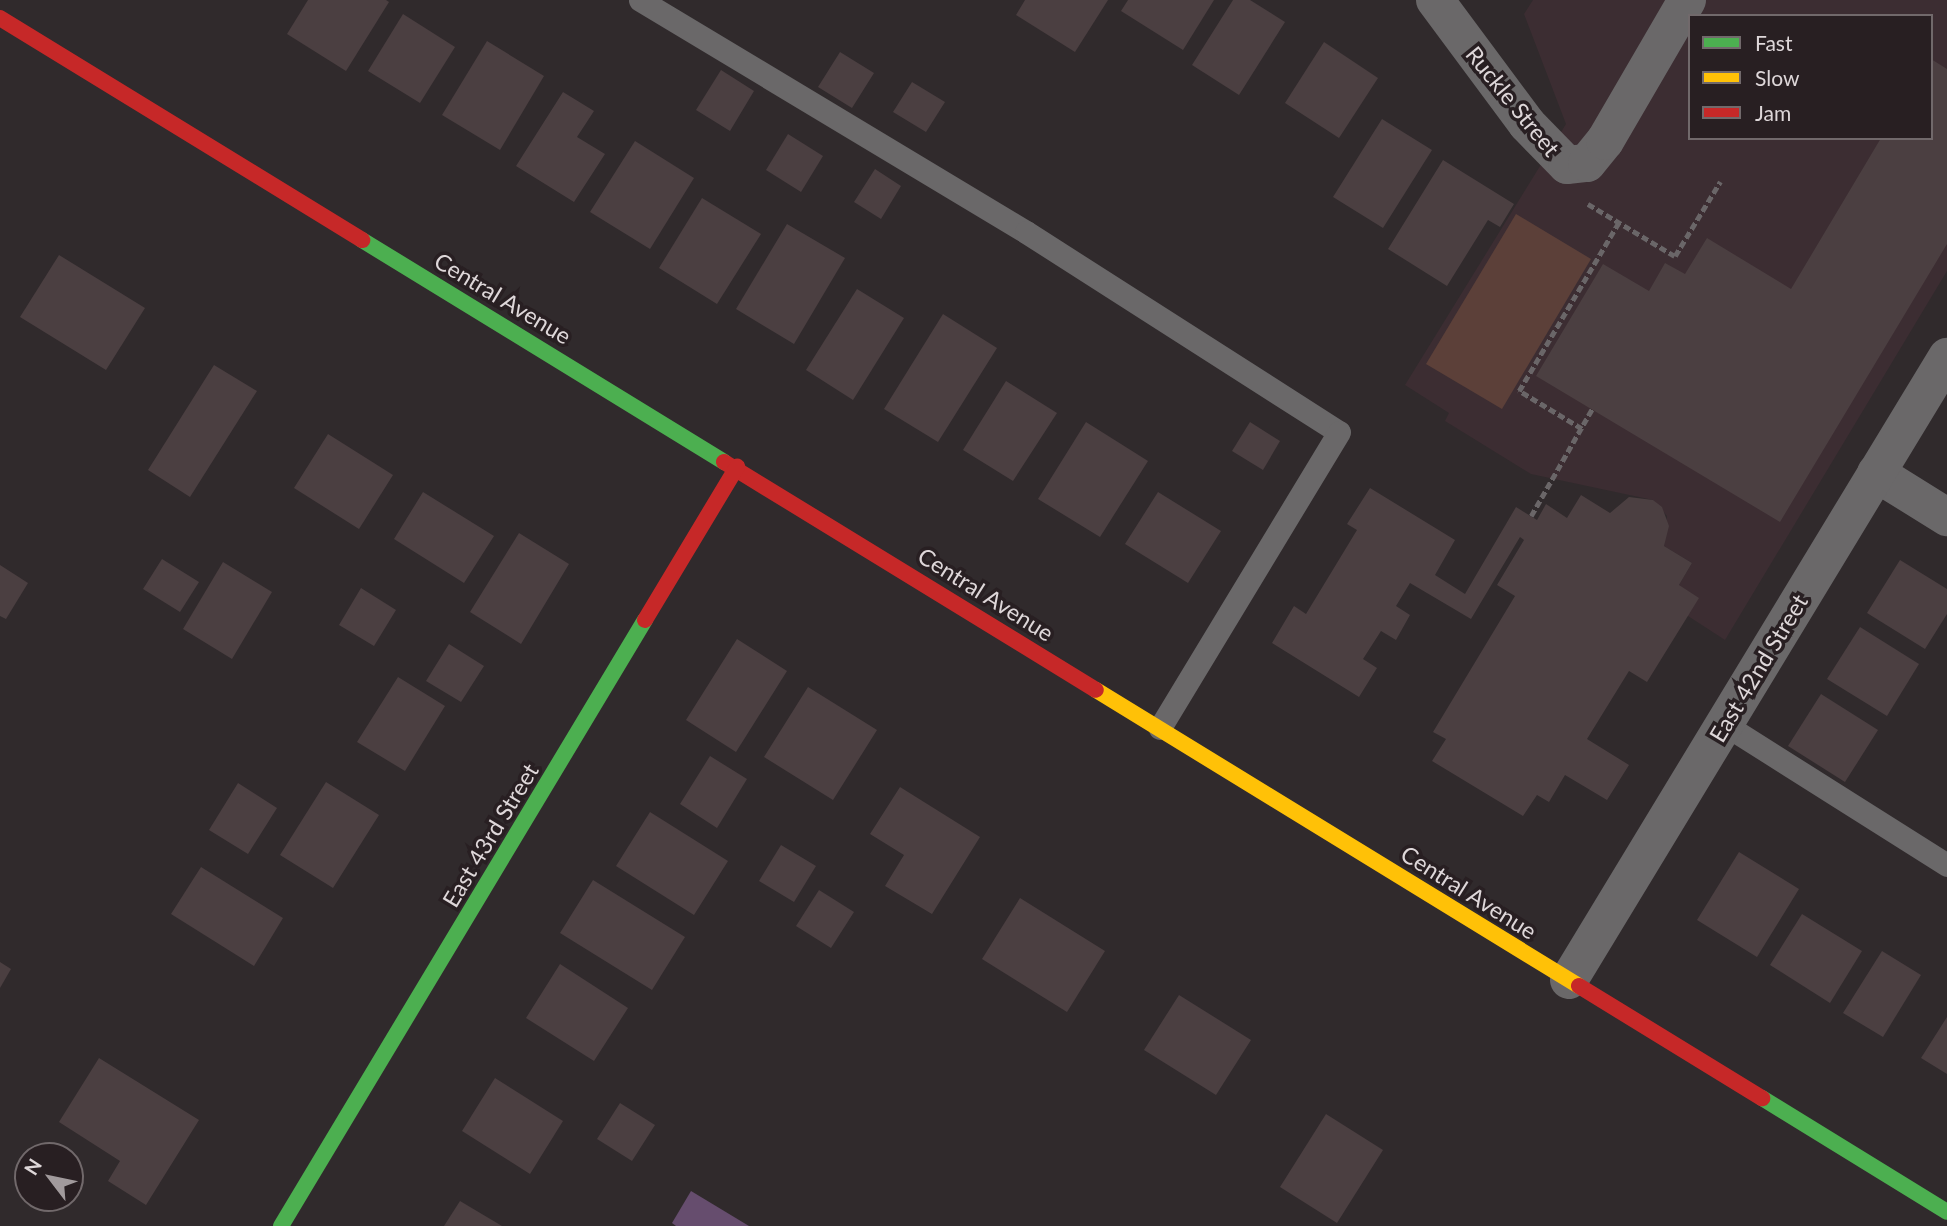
<!DOCTYPE html>
<html>
<head>
<meta charset="utf-8">
<style>
  body { margin:0 }
  #map { position:relative; width:1947px; height:1226px; overflow:hidden; background:#302a2c; font-family:Lato,sans-serif }
  div>[style] { position:absolute }
  .built>* { inset:0; background:#3c2d32 }
  .green>* { inset:0; background:#5c4039 }
  .water>* { inset:0; background:#664d6e }
  .building>* { inset:0; background:#4b3f41 }
  .path>* { height:4.5px; margin-top:-2.25px; transform-origin:0; background:repeating-linear-gradient(90deg,#6a6668 0 7px,transparent 0 10.5px) }
  .lane>* { height:23px; margin:-11.5px; padding:0 11.5px; transform-origin:11.5px; border-radius:11.5px; background:#6a6869 }
  .street>* { height:38px; margin:-19px; padding:0 19px; transform-origin:19px; border-radius:19px; background:#6a6869 }
  .fast>* { height:16px; margin:-8px; padding:0 8px; transform-origin:8px; border-radius:8px; background:#4caf50 }
  .slow>* { height:16px; margin:-8px; padding:0 8px; transform-origin:8px; border-radius:8px; background:#ffc107 }
  .jam>* { height:16px; margin:-8px; padding:0 8px; transform-origin:8px; border-radius:8px; background:#c62828 }
  span { translate:-50% -50%; white-space:nowrap; text-align:center; line-height:1.15; -webkit-text-stroke:7px #281f22; paint-order:stroke }
  .street-label { font-size:23px; color:#ded7d9 }
  .legend { position:absolute; left:1688px; top:14px; width:245px; height:126px; box-sizing:border-box; background:#281f22; border:2px solid #71696b; margin:0; padding:9px 12px; list-style:none; font-size:21px; color:#ded7d9 }
  .legend li { display:flex; align-items:center; gap:14px; height:35px }
  .legend b { width:35px; border:2px solid #71696b }
  .north { position:absolute; left:14px; top:1142px; width:70px; height:70px; box-sizing:border-box; background:#281f22; border:2px solid #71696b; border-radius:50%; rotate:302deg; font-size:19px; font-weight:700; line-height:28px; text-align:center; color:#ded7d9 }
  .north::after { content:''; display:block; margin:auto; width:24px; height:32px; background:#a19a9c; clip-path:polygon(50% 0,100% 100%,50% 72%,0 100%) }
</style>
</head>
<body>
<div id="map">
  <div class="built">
    <i style="clip-path:polygon(evenodd,1533px 0,1947px 0,1947px 271px,1725px 640px,1688px 616px,1679px 585px,1692px 563px,1664px 546px,1667px 516px,1653px 500px,1531px 474px,1445px 421px,1449px 413px,1405px 385px,1566px 124px,1524px 14px,1533px 0,1690px 16px,1931px 16px,1931px 138px,1690px 138px,1690px 16px)"></i>
  </div>
  <div class="green">
    <i style="clip-path:polygon(1516px 214px,1591px 259px,1502px 409px,1426px 364px)"></i>
  </div>
  <div class="water">
    <i style="clip-path:polygon(691px 1191px,749px 1226px,676px 1226px,672px 1223px)"></i>
  </div>
  <div class="building">
    <i style="clip-path:polygon(308px 0,386px 0,389px 2px,346px 71px,287px 34px)"></i>
    <i style="clip-path:polygon(1025px 0,1108px 0,1075px 52px,1016px 15px)"></i>
    <i style="clip-path:polygon(1128px 0,1214px 0,1183px 50px,1121px 11px)"></i>
    <i style="clip-path:polygon(1233px 0,1250px 0,1285px 22px,1239px 95px,1192px 65px)"></i>
    <i style="clip-path:polygon(403px 14px,455px 47px,420px 103px,368px 71px)"></i>
    <i style="clip-path:polygon(487px 41px,544px 76px,500px 150px,442px 115px)"></i>
    <i style="clip-path:polygon(1324px 42px,1378px 78px,1339px 138px,1285px 103px)"></i>
    <i style="clip-path:polygon(840px 52px,874px 73px,852px 108px,818px 87px)"></i>
    <i style="clip-path:polygon(1931px 59px,1947px 69px,1947px 244px,1780px 522px,1536px 376px,1603px 264px,1649px 291px,1665px 263px,1685px 274px,1707px 238px,1791px 289px,1881px 138px,1931px 138px)"></i>
    <i style="clip-path:polygon(721px 70px,754px 91px,730px 131px,696px 110px)"></i>
    <i style="clip-path:polygon(912px 82px,945px 102px,926px 132px,893px 112px)"></i>
    <i style="clip-path:polygon(563px 92px,594px 111px,577px 137px,605px 154px,574px 202px,516px 166px)"></i>
    <i style="clip-path:polygon(1382px 119px,1432px 150px,1383px 228px,1333px 197px)"></i>
    <i style="clip-path:polygon(788px 134px,823px 156px,801px 192px,766px 170px)"></i>
    <i style="clip-path:polygon(635px 141px,694px 178px,650px 249px,590px 212px)"></i>
    <i style="clip-path:polygon(1443px 160px,1514px 204px,1500px 227px,1488px 220px,1447px 286px,1388px 249px)"></i>
    <i style="clip-path:polygon(875px 169px,901px 186px,881px 219px,854px 202px)"></i>
    <i style="clip-path:polygon(702px 198px,761px 234px,717px 304px,659px 268px)"></i>
    <i style="clip-path:polygon(787px 224px,845px 258px,794px 344px,736px 309px)"></i>
    <i style="clip-path:polygon(59px 255px,145px 308px,106px 370px,20px 317px)"></i>
    <i style="clip-path:polygon(857px 289px,904px 318px,853px 400px,806px 370px)"></i>
    <i style="clip-path:polygon(943px 314px,997px 348px,938px 442px,884px 409px)"></i>
    <i style="clip-path:polygon(214px 365px,257px 391px,190px 497px,148px 470px)"></i>
    <i style="clip-path:polygon(1006px 381px,1057px 413px,1013px 481px,963px 450px)"></i>
    <i style="clip-path:polygon(1086px 422px,1148px 461px,1100px 537px,1038px 499px)"></i>
    <i style="clip-path:polygon(1250px 422px,1280px 441px,1263px 470px,1232px 451px)"></i>
    <i style="clip-path:polygon(328px 434px,393px 475px,359px 529px,294px 488px)"></i>
    <i style="clip-path:polygon(1370px 488px,1455px 540px,1435px 575px,1465px 594px,1516px 507px,1537px 520px,1546px 504px,1567px 518px,1581px 495px,1610px 513px,1629px 497px,1653px 500px,1662px 507px,1669px 526px,1664px 546px,1692px 563px,1679px 585px,1699px 598px,1647px 682px,1629px 671px,1587px 739px,1629px 765px,1607px 800px,1565px 775px,1549px 802px,1537px 795px,1523px 816px,1432px 761px,1446px 739px,1433px 732px,1515px 596px,1497px 585px,1524px 540px,1520px 537px,1471px 619px,1410px 583px,1396px 606px,1410px 615px,1396px 640px,1381px 631px,1363px 659px,1377px 668px,1359px 697px,1272px 643px,1294px 606px,1306px 614px,1357px 530px,1347px 524px)"></i>
    <i style="clip-path:polygon(423px 492px,494px 536px,464px 583px,394px 539px)"></i>
    <i style="clip-path:polygon(1158px 492px,1221px 531px,1188px 583px,1125px 544px)"></i>
    <i style="clip-path:polygon(519px 533px,569px 564px,521px 644px,470px 612px)"></i>
    <i style="clip-path:polygon(162px 559px,199px 582px,180px 612px,143px 589px)"></i>
    <i style="clip-path:polygon(1900px 560px,1947px 589px,1947px 614px,1925px 649px,1867px 613px)"></i>
    <i style="clip-path:polygon(223px 562px,272px 592px,232px 659px,183px 629px)"></i>
    <i style="clip-path:polygon(0 565px,28px 583px,6px 619px,0 616px)"></i>
    <i style="clip-path:polygon(361px 588px,396px 610px,374px 646px,339px 625px)"></i>
    <i style="clip-path:polygon(1860px 627px,1919px 664px,1887px 716px,1827px 679px)"></i>
    <i style="clip-path:polygon(737px 639px,787px 671px,736px 752px,686px 720px)"></i>
    <i style="clip-path:polygon(449px 644px,484px 666px,461px 702px,426px 681px)"></i>
    <i style="clip-path:polygon(398px 677px,445px 706px,405px 771px,357px 742px)"></i>
    <i style="clip-path:polygon(808px 687px,877px 730px,833px 800px,764px 757px)"></i>
    <i style="clip-path:polygon(1821px 694px,1878px 730px,1845px 782px,1788px 746px)"></i>
    <i style="clip-path:polygon(710px 756px,747px 779px,717px 828px,680px 804px)"></i>
    <i style="clip-path:polygon(326px 782px,379px 815px,333px 888px,280px 855px)"></i>
    <i style="clip-path:polygon(238px 783px,277px 808px,248px 854px,209px 830px)"></i>
    <i style="clip-path:polygon(900px 787px,980px 837px,932px 914px,885px 886px,904px 855px,870px 834px)"></i>
    <i style="clip-path:polygon(650px 812px,728px 861px,694px 915px,616px 866px)"></i>
    <i style="clip-path:polygon(781px 845px,816px 866px,794px 902px,759px 881px)"></i>
    <i style="clip-path:polygon(1739px 852px,1799px 889px,1757px 957px,1697px 920px)"></i>
    <i style="clip-path:polygon(201px 867px,283px 918px,254px 966px,171px 914px)"></i>
    <i style="clip-path:polygon(593px 880px,685px 937px,652px 990px,560px 933px)"></i>
    <i style="clip-path:polygon(819px 890px,854px 912px,831px 948px,796px 926px)"></i>
    <i style="clip-path:polygon(1020px 898px,1105px 951px,1067px 1012px,982px 959px)"></i>
    <i style="clip-path:polygon(1802px 914px,1862px 951px,1830px 1003px,1770px 965px)"></i>
    <i style="clip-path:polygon(1882px 951px,1921px 975px,1883px 1037px,1843px 1013px)"></i>
    <i style="clip-path:polygon(0 962px,11px 969px,0 988px)"></i>
    <i style="clip-path:polygon(560px 964px,628px 1008px,594px 1061px,526px 1018px)"></i>
    <i style="clip-path:polygon(1179px 995px,1251px 1040px,1216px 1095px,1144px 1050px)"></i>
    <i style="clip-path:polygon(1947px 1017px,1947px 1074px,1921px 1058px)"></i>
    <i style="clip-path:polygon(99px 1058px,199px 1120px,146px 1205px,108px 1181px,120px 1161px,59px 1122px)"></i>
    <i style="clip-path:polygon(495px 1078px,563px 1121px,530px 1174px,462px 1131px)"></i>
    <i style="clip-path:polygon(620px 1103px,655px 1125px,632px 1161px,597px 1139px)"></i>
    <i style="clip-path:polygon(1326px 1114px,1383px 1150px,1337px 1223px,1280px 1187px)"></i>
    <i style="clip-path:polygon(460px 1201px,502px 1226px,444px 1226px)"></i>
  </div>
  <div class="path">
    <i style="left:1588px;top:204px;width:101px;rotate:30.9deg"></i>
    <i style="left:1675px;top:256px;width:87px;rotate:-58.7deg"></i>
    <i style="left:1582px;top:429px;width:74px;rotate:-148.9deg"></i>
    <i style="left:1519px;top:391px;width:196px;rotate:-59.4deg"></i>
    <i style="left:1531px;top:516px;width:123px;rotate:-60.3deg"></i>
  </div>
  <div class="lane">
    <i style="left:640px;top:0;width:450px;rotate:31deg"></i>
    <i style="left:1026px;top:232px;width:371px;rotate:32.6deg"></i>
    <i style="left:1339px;top:432px;width:346px;rotate:121.2deg"></i>
    <i style="left:1724px;top:724px;width:264px;rotate:32.3deg"></i>
  </div>
  <div class="street">
    <i style="left:1435px;top:0;width:154px;rotate:53.4deg"></i>
    <i style="left:1527px;top:124px;width:57px;rotate:45.7deg"></i>
    <i style="left:1567px;top:165px;width:20px;rotate:-6deg"></i>
    <i style="left:1587px;top:163px;width:28px;rotate:-51deg"></i>
    <i style="left:1605px;top:141px;width:163px;rotate:-59.8deg"></i>
    <i style="left:1876px;top:473px;width:84px;rotate:31.8deg"></i>
    <i style="left:1569px;top:980px;width:729px;rotate:-58.75deg"></i>
  </div>
  <div class="fast">
    <i style="left:362px;top:240px;width:425px;rotate:31.5deg"></i>
    <i style="left:1762px;top:1098px;width:217px;rotate:31.6deg"></i>
    <i style="left:281px;top:1226px;width:707px;rotate:-59.01deg"></i>
  </div>
  <div class="slow">
    <i style="left:1096px;top:690px;width:566px;rotate:31.5deg"></i>
  </div>
  <div class="jam">
    <i style="left:0;top:18px;width:425px;rotate:31.5deg"></i>
    <i style="left:724px;top:462px;width:436px;rotate:31.5deg"></i>
    <i style="left:645px;top:620px;width:179px;rotate:-59deg"></i>
    <i style="left:1579px;top:986px;width:215px;rotate:31.5deg"></i>
  </div>
  <div class="street-label">
    <span style="left:1513px;top:101px;rotate:51deg">Ruckle Street</span>
    <span style="left:503px;top:298px;rotate:31deg">Central Avenue</span>
    <span style="left:986px;top:594px;rotate:32deg">Central Avenue</span>
    <span style="left:1758px;top:668px;rotate:-59deg">East 42nd Street</span>
    <span style="left:490px;top:835px;rotate:-59deg">East 43rd Street</span>
    <span style="left:1469px;top:892px;rotate:32deg">Central Avenue</span>
  </div>
  <ul class="legend">
  <li><b style="height:9px;background:#4caf50"></b>Fast</li>
  <li><b style="height:9px;background:#ffc107"></b>Slow</li>
  <li><b style="height:9px;background:#c62828"></b>Jam</li>
  </ul>
  <div class="north">N</div>
</div>
</body>
</html>
